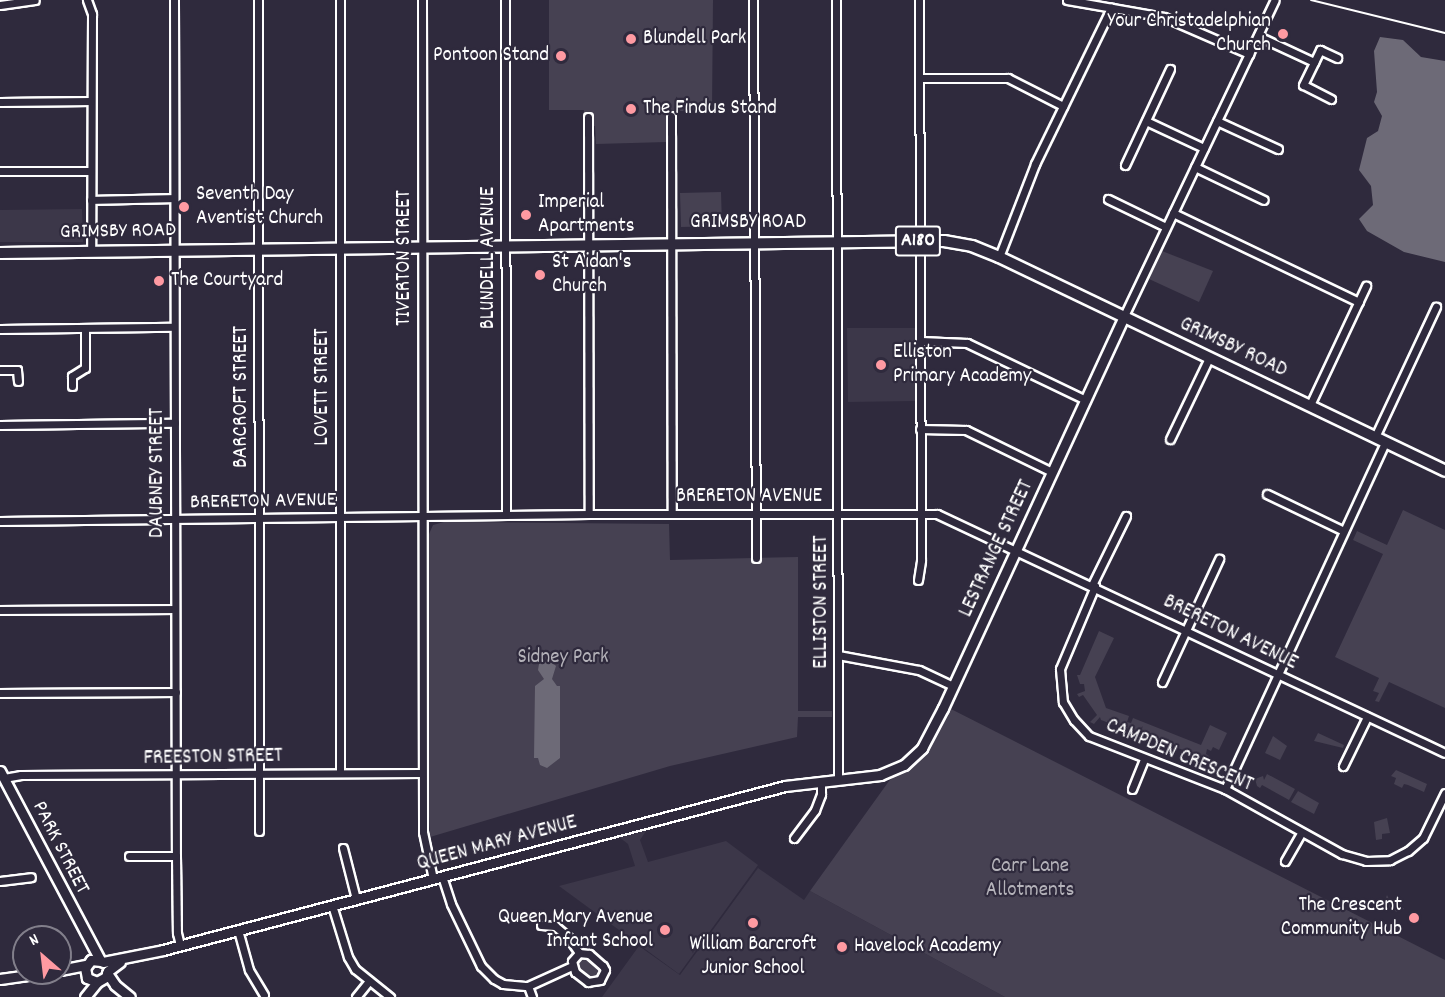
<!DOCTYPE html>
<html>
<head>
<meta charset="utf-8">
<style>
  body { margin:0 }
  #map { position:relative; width:1445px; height:997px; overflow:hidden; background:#2f2a3d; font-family:Dekko,sans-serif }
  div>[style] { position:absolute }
  .built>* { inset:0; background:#3c3749 }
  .green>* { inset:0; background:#464152 }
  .water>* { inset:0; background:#6d6a77 }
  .roads { filter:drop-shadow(2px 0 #fff) drop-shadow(-2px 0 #fff) drop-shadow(0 2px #fff) drop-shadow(0 -2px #fff) }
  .minor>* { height:7px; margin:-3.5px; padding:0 3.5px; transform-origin:3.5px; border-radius:3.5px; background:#2f2a3d }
  .tertiary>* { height:9px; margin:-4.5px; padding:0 4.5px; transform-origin:4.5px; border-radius:4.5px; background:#2f2a3d }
  .primary>* { height:10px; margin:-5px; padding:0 5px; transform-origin:5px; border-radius:5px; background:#2f2a3d }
  .rail>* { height:2px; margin:-1px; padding:0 1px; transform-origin:1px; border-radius:1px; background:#fff }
  .dots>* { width:16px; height:16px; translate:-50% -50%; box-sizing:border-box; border:3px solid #2f2a3d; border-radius:50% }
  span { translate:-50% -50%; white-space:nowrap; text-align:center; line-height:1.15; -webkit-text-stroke:4.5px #2f2a3d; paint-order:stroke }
  .shield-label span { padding:2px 4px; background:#2f2a3d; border:2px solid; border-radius:4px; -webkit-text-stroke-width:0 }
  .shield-label { font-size:20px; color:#fff; font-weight:700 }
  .poi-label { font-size:21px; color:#fff }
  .right { translate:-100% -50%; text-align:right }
  .left { translate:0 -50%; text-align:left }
  .street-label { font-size:21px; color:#fff }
  .park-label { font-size:21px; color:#b5b3ba }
  .north { position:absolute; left:12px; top:925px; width:60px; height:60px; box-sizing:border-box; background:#2f2a3d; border:2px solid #827f8b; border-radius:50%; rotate:332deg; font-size:16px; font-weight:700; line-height:24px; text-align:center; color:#fff }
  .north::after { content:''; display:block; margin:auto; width:21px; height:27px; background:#ff9aa2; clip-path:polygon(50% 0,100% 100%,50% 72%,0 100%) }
</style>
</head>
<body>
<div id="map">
  <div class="built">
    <i style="clip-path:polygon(82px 209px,83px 242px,0 242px,0 210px)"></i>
    <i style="clip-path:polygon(847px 328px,915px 328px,915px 401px,848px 402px)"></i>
    <i style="clip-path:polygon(646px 831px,640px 840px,648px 862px,726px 841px,758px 865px,679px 974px,559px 886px,635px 866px,628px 844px,619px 837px)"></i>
    <i style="clip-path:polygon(758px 868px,804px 900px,810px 891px,1005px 997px,602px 997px,639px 946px,680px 975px)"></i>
  </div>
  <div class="green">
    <i style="clip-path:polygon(549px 0,713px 0,712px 111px,669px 111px,667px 142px,596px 144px,595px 126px,584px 126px,584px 110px,549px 110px)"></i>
    <i style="clip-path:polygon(721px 192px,722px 226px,681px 227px,680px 193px)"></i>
    <i style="clip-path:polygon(1162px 251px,1213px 271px,1199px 302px,1149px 279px)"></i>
    <i style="clip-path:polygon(1403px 510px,1445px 530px,1445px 708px,1389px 682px,1379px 702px,1375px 701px,1379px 693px,1373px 691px,1379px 678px,1335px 657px,1383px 554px,1353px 540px,1357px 531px,1387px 545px)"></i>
    <i style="clip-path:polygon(444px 522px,669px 524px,670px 560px,798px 557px,798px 711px,832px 711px,832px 717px,798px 717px,797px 737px,670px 766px,430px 837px,427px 775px,429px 534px,433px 525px)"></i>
    <i style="clip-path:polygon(1099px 631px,1114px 638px,1095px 677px,1106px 708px,1129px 716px,1127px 722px,1131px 723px,1133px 718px,1201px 745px,1210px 725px,1227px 733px,1219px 750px,1213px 747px,1211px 751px,1207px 749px,1206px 754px,1209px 756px,1205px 768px,1202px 767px,1205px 758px,1129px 730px,1126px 737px,1123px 736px,1125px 729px,1101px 720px,1100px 717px,1094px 724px,1090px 722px,1097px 715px,1083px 695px,1079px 697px,1077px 694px,1085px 691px,1084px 684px,1080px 684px,1077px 675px,1080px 675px)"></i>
    <i style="clip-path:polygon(949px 708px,1445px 960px,1445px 997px,1005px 997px,810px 891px,889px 781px,922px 753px)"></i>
    <i style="clip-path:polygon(1318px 733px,1344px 745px,1343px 748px,1314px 741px)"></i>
    <i style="clip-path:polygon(1273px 736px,1287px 746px,1280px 760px,1265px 753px)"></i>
    <i style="clip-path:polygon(1396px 770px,1427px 784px,1424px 792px,1408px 785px,1404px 784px,1402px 788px,1394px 784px,1396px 778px,1391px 776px)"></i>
    <i style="clip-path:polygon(1267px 774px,1295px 789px,1289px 800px,1262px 785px,1260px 788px,1257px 786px,1255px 779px,1263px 776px,1264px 780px)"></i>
    <i style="clip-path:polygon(1298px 791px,1319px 803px,1314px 814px,1291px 802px)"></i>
    <i style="clip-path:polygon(1387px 818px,1390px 833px,1382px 834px,1382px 839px,1376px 840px,1374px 822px)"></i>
    <i style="clip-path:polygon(1387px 895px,1392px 905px,1399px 902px,1404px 909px,1397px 912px,1383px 905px)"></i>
    <i style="clip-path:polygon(582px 957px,599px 967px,599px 974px,592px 977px,579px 968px,577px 963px)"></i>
  </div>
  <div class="water">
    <i style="clip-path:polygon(1380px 37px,1403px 40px,1421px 57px,1445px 61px,1445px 262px,1404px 252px,1367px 231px,1359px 219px,1373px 205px,1371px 186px,1359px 170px,1367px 138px,1378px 131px,1382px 116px,1374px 102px,1377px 92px,1374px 51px)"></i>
    <i style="clip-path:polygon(548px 659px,556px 666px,552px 679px,557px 686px,560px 686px,560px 758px,547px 768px,540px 765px,538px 758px,534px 758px,535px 686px,544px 679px,538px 670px,539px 664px)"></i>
  </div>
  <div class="roads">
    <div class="minor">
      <i style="left:87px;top:0;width:15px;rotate:70deg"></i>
      <i style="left:92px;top:14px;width:238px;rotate:90.2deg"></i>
      <i style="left:174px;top:0;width:856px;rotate:89.87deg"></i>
      <i style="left:176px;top:856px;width:77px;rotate:89.3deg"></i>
      <i style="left:177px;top:933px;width:12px;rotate:76deg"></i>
      <i style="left:258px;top:0;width:831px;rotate:89.93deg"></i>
      <i style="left:340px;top:0;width:773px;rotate:90deg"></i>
      <i style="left:422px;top:0;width:832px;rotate:89.93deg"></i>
      <i style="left:423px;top:832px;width:48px;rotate:78deg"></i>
      <i style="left:505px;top:0;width:515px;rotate:89.89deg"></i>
      <i style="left:753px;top:0;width:558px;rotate:89.69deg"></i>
      <i style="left:836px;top:0;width:780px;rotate:89.85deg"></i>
      <i style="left:1067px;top:0;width:98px;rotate:9.9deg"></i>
      <i style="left:1164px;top:17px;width:93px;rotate:23.5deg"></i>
      <i style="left:0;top:5px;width:35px;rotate:-8deg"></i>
      <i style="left:1258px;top:36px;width:62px;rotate:24.9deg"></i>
      <i style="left:919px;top:78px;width:89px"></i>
      <i style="left:1008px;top:78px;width:62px;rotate:27deg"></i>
      <i style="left:1331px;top:99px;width:31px;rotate:-153deg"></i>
      <i style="left:1303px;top:85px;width:39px;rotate:-64deg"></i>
      <i style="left:1320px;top:50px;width:19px;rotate:25deg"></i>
      <i style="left:0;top:102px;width:91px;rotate:-0.6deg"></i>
      <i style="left:671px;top:116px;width:398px;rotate:89.9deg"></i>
      <i style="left:588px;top:117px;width:397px;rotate:89.9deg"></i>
      <i style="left:1146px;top:121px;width:64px;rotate:25deg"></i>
      <i style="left:1217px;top:121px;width:67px;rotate:24.7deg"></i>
      <i style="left:1125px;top:165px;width:106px;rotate:-64.9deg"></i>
      <i style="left:1195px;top:167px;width:76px;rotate:25.6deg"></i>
      <i style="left:0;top:171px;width:91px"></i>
      <i style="left:1108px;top:199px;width:64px;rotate:25.8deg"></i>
      <i style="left:91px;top:200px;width:83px;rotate:-1.4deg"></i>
      <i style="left:1173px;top:213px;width:206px;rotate:25.6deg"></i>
      <i style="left:999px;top:257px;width:100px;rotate:-68.8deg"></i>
      <i style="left:1035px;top:164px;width:174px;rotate:-64deg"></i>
      <i style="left:1123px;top:318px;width:352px;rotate:-64.5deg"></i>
      <i style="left:0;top:329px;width:174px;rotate:-0.7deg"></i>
      <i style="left:921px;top:341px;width:46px;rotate:2.5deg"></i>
      <i style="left:967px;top:343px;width:132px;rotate:25.6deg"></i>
      <i style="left:0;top:370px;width:17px"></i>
      <i style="left:17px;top:370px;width:11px;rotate:85deg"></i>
      <i style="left:72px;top:386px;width:10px;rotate:-90deg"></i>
      <i style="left:72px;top:376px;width:15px;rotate:-32deg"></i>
      <i style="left:85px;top:368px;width:40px;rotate:-90deg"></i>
      <i style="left:1310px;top:405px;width:132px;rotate:-64.8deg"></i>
      <i style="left:0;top:425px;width:175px;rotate:-0.7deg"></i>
      <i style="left:920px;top:429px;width:46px;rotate:1.2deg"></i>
      <i style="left:966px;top:430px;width:96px;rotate:26deg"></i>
      <i style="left:1375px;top:437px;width:144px;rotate:-64.9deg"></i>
      <i style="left:1170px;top:439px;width:90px;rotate:-64.3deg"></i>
      <i style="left:1267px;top:494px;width:85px;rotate:25.7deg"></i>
      <i style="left:0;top:521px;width:589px;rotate:-0.68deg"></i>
      <i style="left:589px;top:514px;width:348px"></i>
      <i style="left:937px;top:514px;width:561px;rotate:25.2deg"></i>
      <i style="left:918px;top:580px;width:20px;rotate:-81deg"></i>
      <i style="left:921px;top:560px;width:560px;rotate:-90.2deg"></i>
      <i style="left:1092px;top:585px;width:77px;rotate:-63.8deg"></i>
      <i style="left:1095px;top:586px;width:90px;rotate:112.9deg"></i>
      <i style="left:1060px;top:669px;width:33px;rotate:85deg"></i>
      <i style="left:1063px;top:702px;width:21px;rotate:59deg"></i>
      <i style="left:1074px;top:720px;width:22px;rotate:47deg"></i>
      <i style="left:1089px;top:736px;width:146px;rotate:21.3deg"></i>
      <i style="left:1225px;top:789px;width:134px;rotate:29.1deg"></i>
      <i style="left:1342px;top:854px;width:25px;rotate:16deg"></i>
      <i style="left:1366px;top:861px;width:24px;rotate:-2deg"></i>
      <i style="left:1390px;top:860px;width:20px;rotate:-27deg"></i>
      <i style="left:1408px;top:851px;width:20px;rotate:-41deg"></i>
      <i style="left:1423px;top:838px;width:50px;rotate:-63.9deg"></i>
      <i style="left:0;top:610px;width:175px;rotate:-0.3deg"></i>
      <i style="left:838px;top:655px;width:82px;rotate:10.5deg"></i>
      <i style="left:919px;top:670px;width:38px;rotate:25deg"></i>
      <i style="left:1162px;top:682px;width:136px;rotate:-65.1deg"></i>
      <i style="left:0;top:693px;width:176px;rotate:-0.3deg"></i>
      <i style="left:1343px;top:766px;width:55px;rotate:-63.9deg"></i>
      <i style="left:4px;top:778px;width:17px;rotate:-10deg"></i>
      <i style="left:21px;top:775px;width:401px;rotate:-0.3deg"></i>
      <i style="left:1132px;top:789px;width:32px;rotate:-68deg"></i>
      <i style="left:1225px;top:789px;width:382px;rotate:-65.2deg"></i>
      <i style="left:794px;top:838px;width:35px;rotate:-53deg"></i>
      <i style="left:815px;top:810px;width:17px;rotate:-69deg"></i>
      <i style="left:821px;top:794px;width:13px;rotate:-90deg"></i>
      <i style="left:343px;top:848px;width:53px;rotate:75.7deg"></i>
      <i style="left:129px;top:856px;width:47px"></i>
      <i style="left:1285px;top:861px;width:32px;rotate:-60deg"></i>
      <i style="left:442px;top:876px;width:29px;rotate:72deg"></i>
      <i style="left:451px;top:904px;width:69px;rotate:64.2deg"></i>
      <i style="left:481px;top:966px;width:18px;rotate:45deg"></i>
      <i style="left:494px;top:979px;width:10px;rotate:29deg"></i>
      <i style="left:503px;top:984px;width:25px;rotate:5deg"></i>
      <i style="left:528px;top:986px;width:48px;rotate:-24.4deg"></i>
      <i style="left:0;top:881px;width:31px;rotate:-7deg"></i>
      <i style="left:332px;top:905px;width:54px;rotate:72.9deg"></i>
      <i style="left:348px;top:957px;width:14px;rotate:60deg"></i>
      <i style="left:355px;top:969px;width:45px;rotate:38.7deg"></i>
      <i style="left:541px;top:925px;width:14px;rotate:4deg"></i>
      <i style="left:555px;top:926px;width:17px;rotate:40deg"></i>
      <i style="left:568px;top:937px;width:19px;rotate:55deg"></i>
      <i style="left:238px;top:930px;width:41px;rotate:74.6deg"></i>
      <i style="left:249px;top:970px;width:29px;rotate:59deg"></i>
      <i style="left:579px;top:953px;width:10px;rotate:6deg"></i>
      <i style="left:589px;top:954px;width:18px;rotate:41deg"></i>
      <i style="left:603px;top:966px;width:4px;rotate:63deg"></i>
      <i style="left:605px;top:970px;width:11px;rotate:117deg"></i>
      <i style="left:600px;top:980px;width:12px;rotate:171deg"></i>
      <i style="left:588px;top:982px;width:16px;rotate:-142deg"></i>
      <i style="left:575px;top:972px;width:11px;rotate:-105deg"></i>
      <i style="left:572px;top:961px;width:11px;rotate:-49deg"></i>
      <i style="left:528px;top:986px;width:12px;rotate:70deg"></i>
      <i style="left:356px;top:997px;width:21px;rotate:-51deg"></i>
    </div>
    <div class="tertiary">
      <i style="left:0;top:771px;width:214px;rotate:62.1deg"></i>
      <i style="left:103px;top:962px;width:61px;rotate:-11.3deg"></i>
      <i style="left:163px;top:950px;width:643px;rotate:-14.77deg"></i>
      <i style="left:785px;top:786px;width:96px;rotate:-6.6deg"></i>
      <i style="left:880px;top:775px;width:26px;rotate:-23deg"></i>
      <i style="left:904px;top:765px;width:25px;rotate:-43deg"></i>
      <i style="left:922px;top:748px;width:45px;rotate:-62.3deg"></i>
      <i style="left:943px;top:708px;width:430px;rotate:-65.2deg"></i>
      <i style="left:60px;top:970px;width:26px;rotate:-11deg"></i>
      <i style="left:107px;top:973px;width:14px;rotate:56deg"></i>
      <i style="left:115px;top:985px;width:19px;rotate:39deg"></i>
      <i style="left:0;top:979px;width:42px;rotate:-8.1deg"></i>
      <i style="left:97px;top:982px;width:11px;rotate:-158deg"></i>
      <i style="left:87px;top:978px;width:10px;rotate:-101deg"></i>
      <i style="left:85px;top:968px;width:10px;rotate:-53deg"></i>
      <i style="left:91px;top:960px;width:10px;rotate:6deg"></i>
      <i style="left:85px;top:997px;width:19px;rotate:-51deg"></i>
      <i style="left:97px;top:982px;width:10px;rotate:-29deg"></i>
      <i style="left:106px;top:977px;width:6px;rotate:-72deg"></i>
      <i style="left:108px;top:971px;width:15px;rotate:-37deg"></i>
    </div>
    <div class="primary">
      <i style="left:0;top:253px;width:944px;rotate:-0.73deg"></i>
      <i style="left:944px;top:241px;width:28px;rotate:10deg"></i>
      <i style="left:972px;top:246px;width:29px;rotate:22deg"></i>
      <i style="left:999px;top:257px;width:495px;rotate:25.6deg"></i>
    </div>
  </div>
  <div class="rail">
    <i style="left:1311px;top:0;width:138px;rotate:13.8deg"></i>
  </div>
  <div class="dots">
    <i style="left:1283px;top:34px;background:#ff9aa2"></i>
    <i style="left:631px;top:39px;background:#ff9aa2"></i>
    <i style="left:561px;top:56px;background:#ff9aa2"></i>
    <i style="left:631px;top:109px;background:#ff9aa2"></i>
    <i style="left:184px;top:207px;background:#ff9aa2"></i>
    <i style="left:526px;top:215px;background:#ff9aa2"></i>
    <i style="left:540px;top:275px;background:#ff9aa2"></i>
    <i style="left:159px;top:281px;background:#ff9aa2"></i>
    <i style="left:881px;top:365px;background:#ff9aa2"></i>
    <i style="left:1414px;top:918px;background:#ff9aa2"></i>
    <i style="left:753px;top:923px;background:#ff9aa2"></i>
    <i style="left:665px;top:930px;background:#ff9aa2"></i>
    <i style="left:842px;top:947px;background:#ff9aa2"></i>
  </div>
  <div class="shield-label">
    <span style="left:918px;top:241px">A180</span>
  </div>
  <div class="poi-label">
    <span class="right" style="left:1271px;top:34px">Your Christadelphian<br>Church</span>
    <span class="left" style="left:643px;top:39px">Blundell Park</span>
    <span class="right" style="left:549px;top:56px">Pontoon Stand</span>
    <span class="left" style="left:643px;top:109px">The Findus Stand</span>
    <span class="left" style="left:196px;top:207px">Seventh Day<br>Aventist Church</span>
    <span class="left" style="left:538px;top:215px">Imperial<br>Apartments</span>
    <span class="left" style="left:552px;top:275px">St Aidan's<br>Church</span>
    <span class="left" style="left:171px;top:281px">The Courtyard</span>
    <span class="left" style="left:893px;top:365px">Elliston<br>Primary Academy</span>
    <span class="right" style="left:1402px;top:918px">The Crescent<br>Community Hub</span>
    <span class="right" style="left:653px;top:930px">Queen Mary Avenue<br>Infant School</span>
    <span style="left:753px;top:957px">William Barcroft<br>Junior School</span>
    <span class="left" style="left:854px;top:947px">Havelock Academy</span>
  </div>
  <div class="street-label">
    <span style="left:748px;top:223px">GRIMSBY ROAD</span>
    <span style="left:118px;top:232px;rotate:-1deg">GRIMSBY ROAD</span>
    <span style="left:405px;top:258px;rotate:-90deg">TIVERTON STREET</span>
    <span style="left:489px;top:258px;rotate:-90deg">BLUNDELL AVENUE</span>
    <span style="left:1233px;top:348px;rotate:25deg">GRIMSBY ROAD</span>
    <span style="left:323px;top:387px;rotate:-90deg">LOVETT STREET</span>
    <span style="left:242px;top:397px;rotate:-90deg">BARCROFT STREET</span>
    <span style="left:158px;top:473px;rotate:-90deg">DAUBNEY STREET</span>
    <span style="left:749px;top:497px">BRERETON AVENUE</span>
    <span style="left:263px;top:502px;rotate:-1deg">BRERETON AVENUE</span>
    <span style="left:997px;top:549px;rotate:-65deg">LESTRANGE STREET</span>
    <span style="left:822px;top:602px;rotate:-90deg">ELLISTON STREET</span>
    <span style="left:1230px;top:633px;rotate:26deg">BRERETON AVENUE</span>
    <span style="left:1179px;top:756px;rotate:23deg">CAMPDEN CRESCENT</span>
    <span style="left:213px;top:758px;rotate:-1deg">FREESTON STREET</span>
    <span style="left:497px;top:844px;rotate:-15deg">QUEEN MARY AVENUE</span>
    <span style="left:60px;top:848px;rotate:63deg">PARK STREET</span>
  </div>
  <div class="park-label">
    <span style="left:563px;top:658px">Sidney Park</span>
    <span style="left:1030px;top:879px">Carr Lane<br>Allotments</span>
  </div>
  <div class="north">N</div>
</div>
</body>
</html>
